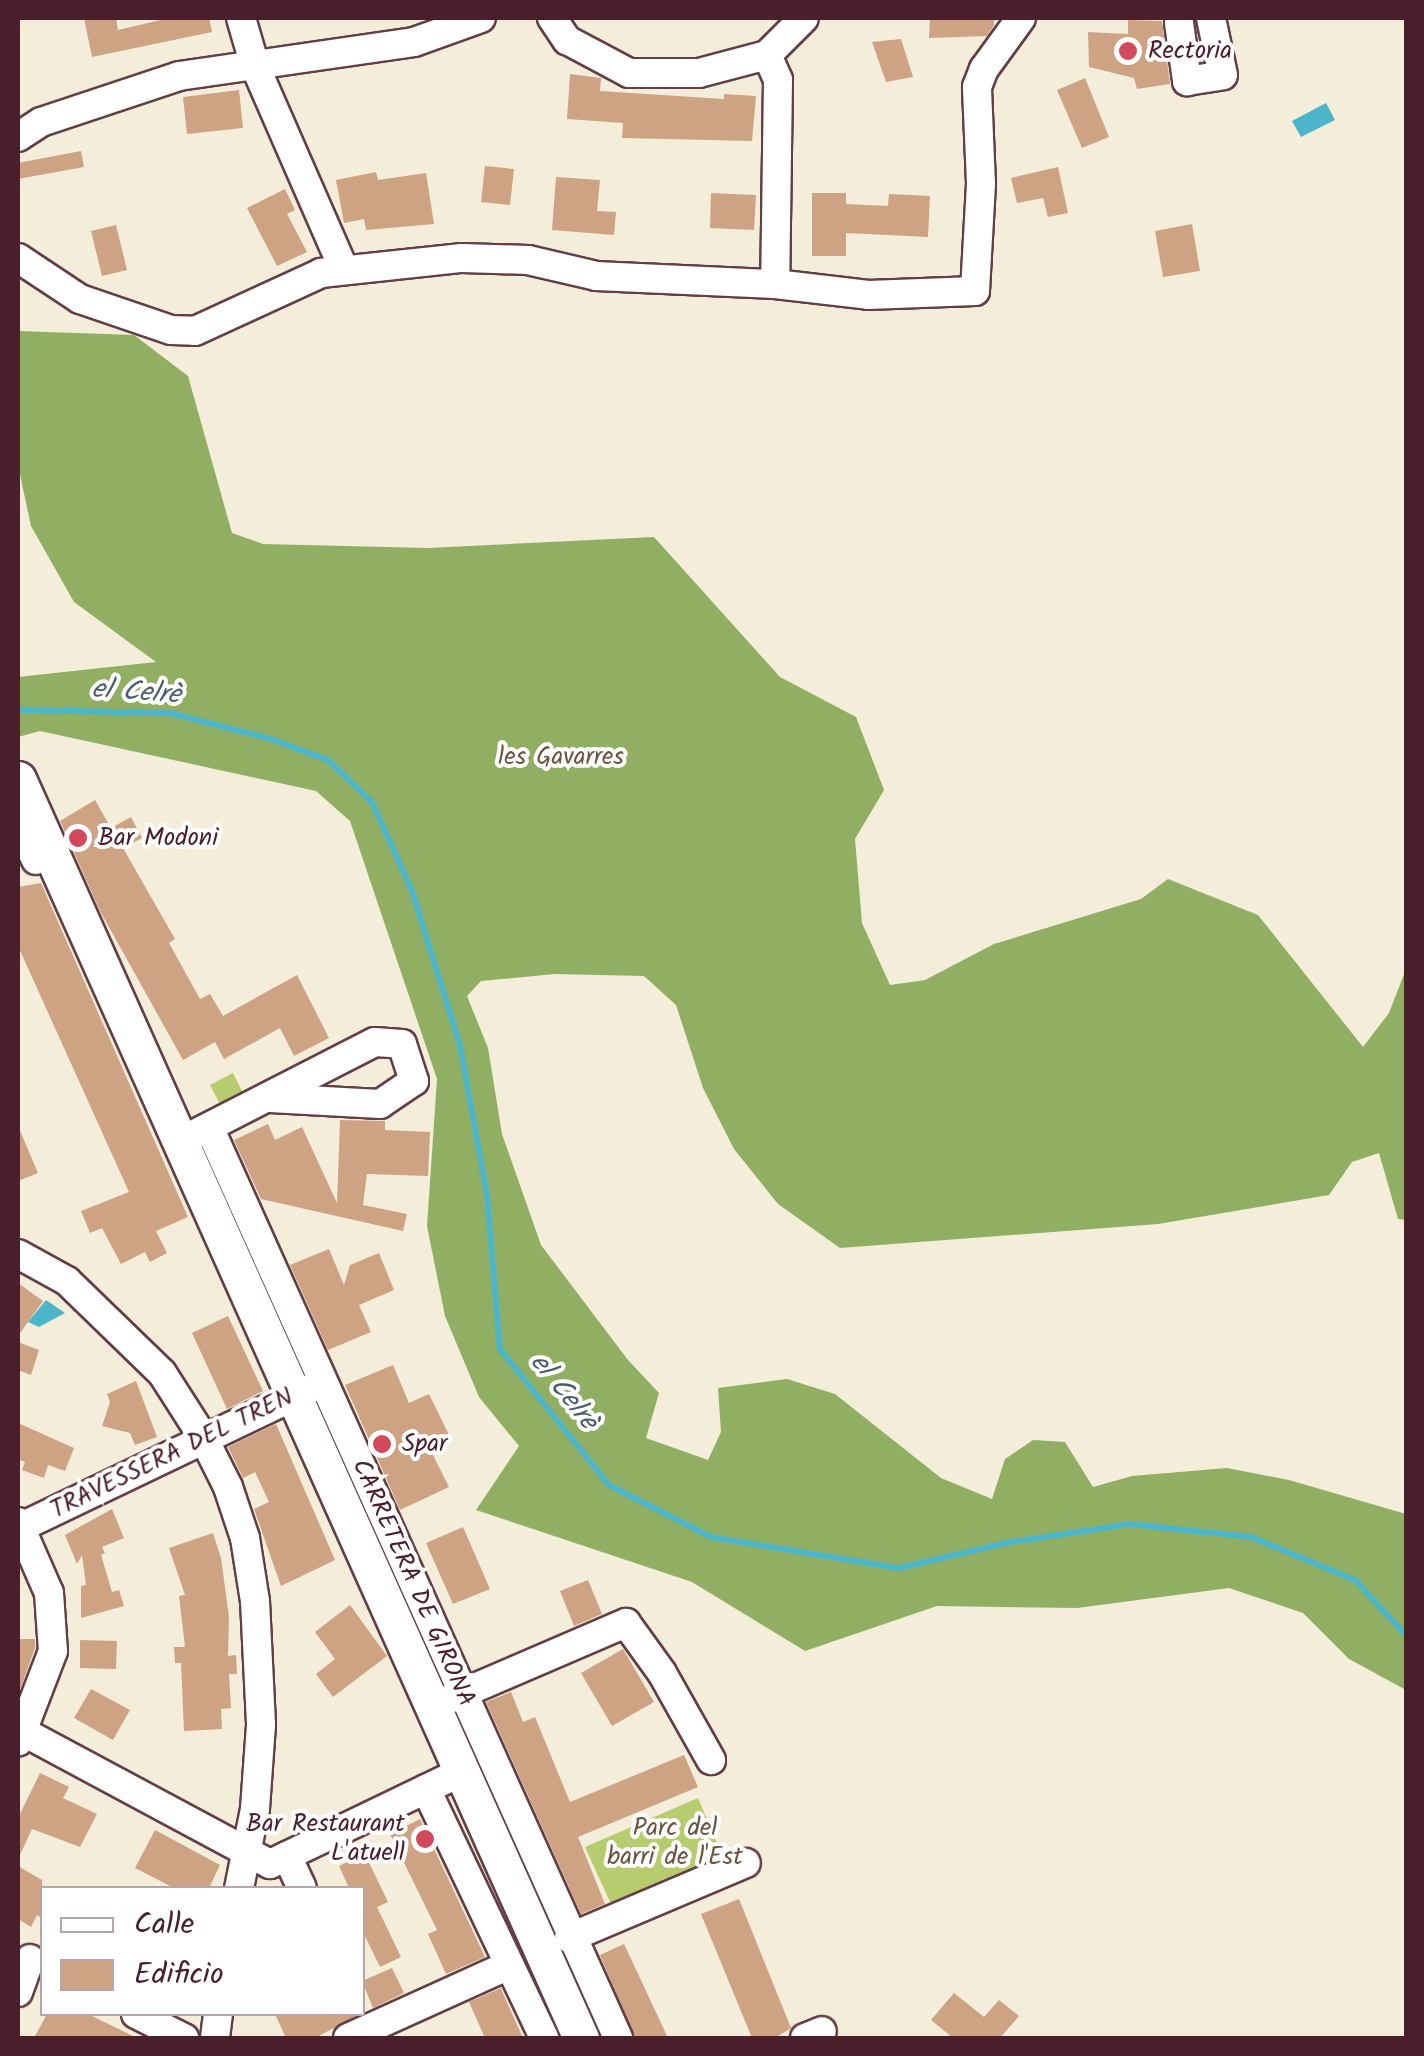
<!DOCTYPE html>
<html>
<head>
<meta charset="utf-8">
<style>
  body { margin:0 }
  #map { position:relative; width:1424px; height:2056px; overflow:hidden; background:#f3edd9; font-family:Kalam,sans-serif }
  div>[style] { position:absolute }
  .green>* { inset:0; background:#b7cb6f }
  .forest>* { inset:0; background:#91af62 }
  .water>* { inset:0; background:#4cb5ca }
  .stream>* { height:6px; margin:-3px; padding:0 3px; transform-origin:3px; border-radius:3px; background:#4cb5ca }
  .building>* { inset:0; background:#cea384 }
  .roads { filter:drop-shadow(2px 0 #633e45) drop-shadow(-2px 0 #633e45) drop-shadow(0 2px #633e45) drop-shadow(0 -2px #633e45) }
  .minor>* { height:28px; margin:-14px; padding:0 14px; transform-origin:14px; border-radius:14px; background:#fff }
  .major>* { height:35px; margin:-17.5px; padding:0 17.5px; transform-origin:17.5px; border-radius:17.5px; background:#fff }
  .dots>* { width:28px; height:28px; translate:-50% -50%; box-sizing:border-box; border:5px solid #fff; border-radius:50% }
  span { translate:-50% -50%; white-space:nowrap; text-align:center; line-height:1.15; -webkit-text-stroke:8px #fff; paint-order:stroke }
  .poi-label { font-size:25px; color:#4a1f2b }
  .left { translate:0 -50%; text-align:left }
  .right { translate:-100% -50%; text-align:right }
  .park-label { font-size:25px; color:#6b533f }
  .street-label { font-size:25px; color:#4a1f2b }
  .water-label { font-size:28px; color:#4b5b6b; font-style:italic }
  .frame { position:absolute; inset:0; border:20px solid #4a1f2b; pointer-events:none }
  .legend { position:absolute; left:40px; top:1886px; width:325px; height:130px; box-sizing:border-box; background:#fff; border:2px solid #b7a5aa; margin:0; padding:12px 18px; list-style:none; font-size:30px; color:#4a1f2b }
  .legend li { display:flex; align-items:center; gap:20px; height:50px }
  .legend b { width:50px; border:2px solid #b7a5aa }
</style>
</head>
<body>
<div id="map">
  <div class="green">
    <i style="clip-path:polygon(233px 1073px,245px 1097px,222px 1108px,210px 1085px)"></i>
    <i style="clip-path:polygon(698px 1798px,724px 1859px,611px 1904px,585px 1847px)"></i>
  </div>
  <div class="forest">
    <i style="clip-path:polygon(18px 331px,134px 335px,188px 376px,232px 533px,263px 544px,428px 548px,654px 537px,780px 677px,856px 717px,884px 790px,855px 839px,862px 923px,890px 985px,925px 980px,994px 944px,1141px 899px,1168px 879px,1258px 915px,1363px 1047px,1389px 1013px,1406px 969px,1406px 1220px,1398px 1219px,1379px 1153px,1352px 1162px,1329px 1195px,1158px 1224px,840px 1248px,778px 1204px,734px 1149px,703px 1088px,676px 1005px,644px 976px,555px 974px,481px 981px,467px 996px,488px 1048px,502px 1134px,541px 1245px,628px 1360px,659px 1393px,646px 1438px,708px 1460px,721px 1432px,718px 1388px,787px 1379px,835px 1394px,941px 1478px,992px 1499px,1005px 1459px,1033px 1440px,1065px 1442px,1093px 1487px,1132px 1476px,1227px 1468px,1289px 1480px,1406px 1514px,1406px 1690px,1349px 1659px,1303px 1613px,1229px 1588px,1077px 1608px,937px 1606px,805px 1651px,692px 1582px,476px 1510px,519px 1446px,479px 1397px,445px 1316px,427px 1226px,437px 1079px,350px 821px,316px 791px,40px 731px,18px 737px,18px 677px,156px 662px,74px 602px,31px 526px,18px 465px)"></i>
  </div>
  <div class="water">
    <i style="clip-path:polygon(1326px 103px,1335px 120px,1301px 137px,1292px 121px)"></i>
    <i style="clip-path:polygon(46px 1300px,65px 1313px,39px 1327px,28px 1322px)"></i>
  </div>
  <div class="stream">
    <i style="left:23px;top:710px;width:147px;rotate:1.2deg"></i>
    <i style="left:170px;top:713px;width:104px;rotate:14.4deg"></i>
    <i style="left:271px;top:739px;width:61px;rotate:20.2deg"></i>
    <i style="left:328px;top:760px;width:61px;rotate:43.7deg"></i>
    <i style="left:372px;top:802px;width:98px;rotate:65.8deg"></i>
    <i style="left:412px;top:891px;width:161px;rotate:72.7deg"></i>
    <i style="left:460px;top:1045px;width:152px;rotate:79.8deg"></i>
    <i style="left:487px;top:1195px;width:155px;rotate:85.2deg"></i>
    <i style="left:500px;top:1349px;width:174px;rotate:51.3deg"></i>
    <i style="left:609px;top:1485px;width:114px;rotate:27deg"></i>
    <i style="left:711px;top:1537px;width:191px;rotate:9.4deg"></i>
    <i style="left:899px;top:1568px;width:115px;rotate:-13.1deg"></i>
    <i style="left:1011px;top:1542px;width:120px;rotate:-8.6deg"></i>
    <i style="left:1130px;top:1524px;width:122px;rotate:6.1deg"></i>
    <i style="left:1251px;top:1537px;width:113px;rotate:22.5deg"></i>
    <i style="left:1355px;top:1580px;width:75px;rotate:47.2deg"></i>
  </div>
  <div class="building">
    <i style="clip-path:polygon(84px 18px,116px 18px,118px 30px,169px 18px,209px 18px,212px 32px,92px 57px)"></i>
    <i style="clip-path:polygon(930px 18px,994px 18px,994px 25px,987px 36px,929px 38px)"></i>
    <i style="clip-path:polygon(1128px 20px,1162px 21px,1170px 84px,1137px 89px,1134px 78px,1089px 67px,1088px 32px,1128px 34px)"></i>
    <i style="clip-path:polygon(901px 39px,913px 77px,886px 82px,872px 42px)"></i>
    <i style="clip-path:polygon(570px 74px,601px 78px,600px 91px,724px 99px,724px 94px,756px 96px,752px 141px,622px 138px,623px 123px,567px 119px)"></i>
    <i style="clip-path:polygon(1085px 78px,1109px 137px,1082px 148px,1057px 90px)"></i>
    <i style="clip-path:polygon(239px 90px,243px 128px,187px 134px,183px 97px)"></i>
    <i style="clip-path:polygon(81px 151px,84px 167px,18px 179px,18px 163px)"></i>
    <i style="clip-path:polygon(485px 166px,514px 169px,510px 205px,481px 202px)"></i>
    <i style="clip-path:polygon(1058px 167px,1068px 213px,1048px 217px,1043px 198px,1017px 203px,1011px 178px)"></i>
    <i style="clip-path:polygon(376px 172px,378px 180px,426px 173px,434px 224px,366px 230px,364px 219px,344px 223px,336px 180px)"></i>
    <i style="clip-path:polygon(556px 177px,600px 180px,597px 211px,616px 212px,614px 235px,552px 230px)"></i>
    <i style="clip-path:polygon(285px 189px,295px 210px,287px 214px,307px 252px,277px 266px,247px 208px)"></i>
    <i style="clip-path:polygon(711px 193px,756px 195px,754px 230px,710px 228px)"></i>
    <i style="clip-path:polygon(812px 193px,846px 193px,846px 204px,888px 206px,889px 194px,930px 196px,928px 237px,846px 233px,846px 256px,812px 256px)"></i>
    <i style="clip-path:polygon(1192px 224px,1200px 271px,1163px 277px,1155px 231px)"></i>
    <i style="clip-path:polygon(116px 225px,127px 270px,102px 276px,91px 231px)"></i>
    <i style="clip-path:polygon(95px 800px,111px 828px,131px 817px,142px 838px,123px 848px,175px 939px,169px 943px,200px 999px,210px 994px,223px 1016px,297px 975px,329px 1038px,294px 1056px,280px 1028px,224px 1059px,215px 1042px,183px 1060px,100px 911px,60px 821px)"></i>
    <i style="clip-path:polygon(41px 883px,188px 1217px,156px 1231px,167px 1253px,150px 1262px,145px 1252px,121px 1264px,102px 1228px,90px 1233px,81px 1211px,129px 1192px,18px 946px,18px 887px)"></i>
    <i style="clip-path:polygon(340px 1120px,385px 1121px,385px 1130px,430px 1132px,428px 1176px,367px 1174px,363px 1205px,407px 1214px,403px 1231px,261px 1199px,234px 1140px,268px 1124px,275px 1140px,302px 1127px,337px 1203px)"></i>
    <i style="clip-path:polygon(18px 1126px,38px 1173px,18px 1181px)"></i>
    <i style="clip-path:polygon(329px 1249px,344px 1285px,350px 1265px,379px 1253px,394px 1290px,359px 1305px,371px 1332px,328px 1350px,290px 1265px)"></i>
    <i style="clip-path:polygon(18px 1283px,43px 1301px,18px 1336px)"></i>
    <i style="clip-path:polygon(228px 1316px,263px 1391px,227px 1409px,192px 1333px)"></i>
    <i style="clip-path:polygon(18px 1342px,39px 1350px,31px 1375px,18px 1370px)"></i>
    <i style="clip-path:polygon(393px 1365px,409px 1403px,429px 1394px,451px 1439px,430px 1449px,449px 1487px,400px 1510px,345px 1385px)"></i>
    <i style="clip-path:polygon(136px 1381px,157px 1437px,135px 1445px,130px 1433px,102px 1426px,110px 1402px,107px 1394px)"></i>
    <i style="clip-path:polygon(18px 1423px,74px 1448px,65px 1471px,48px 1465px,44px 1478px,22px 1470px,25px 1462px,18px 1459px)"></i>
    <i style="clip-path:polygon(276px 1424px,335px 1560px,281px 1586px,254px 1509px,269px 1502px,255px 1472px,243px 1478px,228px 1447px)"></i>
    <i style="clip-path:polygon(112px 1509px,124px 1538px,102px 1547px,105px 1553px,101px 1555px,112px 1592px,119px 1590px,124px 1606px,81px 1618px,81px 1586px,86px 1585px,82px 1555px,77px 1564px,65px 1535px)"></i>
    <i style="clip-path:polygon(463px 1527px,490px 1589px,453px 1604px,426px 1543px)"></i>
    <i style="clip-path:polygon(213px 1533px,221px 1558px,229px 1617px,228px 1656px,236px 1655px,237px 1674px,229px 1674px,231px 1708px,221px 1709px,222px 1729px,184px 1731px,181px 1663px,175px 1663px,174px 1647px,185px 1647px,179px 1596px,185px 1595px,169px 1548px)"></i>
    <i style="clip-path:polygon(588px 1580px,602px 1614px,574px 1626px,560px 1591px)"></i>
    <i style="clip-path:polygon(350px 1605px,387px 1656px,333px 1697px,316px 1674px,335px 1659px,315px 1632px)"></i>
    <i style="clip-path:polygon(18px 1639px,35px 1639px,35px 1648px,18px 1695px)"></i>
    <i style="clip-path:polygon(80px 1640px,117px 1641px,116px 1669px,80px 1668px)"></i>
    <i style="clip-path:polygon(623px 1649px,654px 1702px,612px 1726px,581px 1673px)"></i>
    <i style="clip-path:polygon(91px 1689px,130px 1710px,113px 1740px,74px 1718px)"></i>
    <i style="clip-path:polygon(511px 1692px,523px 1722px,535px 1717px,570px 1802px,684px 1755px,698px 1787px,578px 1837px,605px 1904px,581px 1914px,486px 1702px)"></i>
    <i style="clip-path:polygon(40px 1773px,69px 1787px,63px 1798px,97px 1814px,80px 1847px,32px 1829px,18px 1859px,18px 1818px)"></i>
    <i style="clip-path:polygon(420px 1819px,485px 1957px,446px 1974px,428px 1934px,437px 1930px,390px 1834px)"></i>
    <i style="clip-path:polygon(155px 1830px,220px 1865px,209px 1888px,174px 1888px,135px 1868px)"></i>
    <i style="clip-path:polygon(362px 1848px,388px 1902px,377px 1907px,401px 1957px,380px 1967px,362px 1930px,362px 1888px,349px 1888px,339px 1866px,362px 1855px)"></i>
    <i style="clip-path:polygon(18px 1866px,42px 1880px,42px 1918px,37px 1915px,31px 1927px,18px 1919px)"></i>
    <i style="clip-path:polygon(739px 1899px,791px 2028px,775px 2038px,752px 2038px,701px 1914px)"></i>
    <i style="clip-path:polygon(624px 1944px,668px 2038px,635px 2038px,600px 1955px)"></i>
    <i style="clip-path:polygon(392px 1968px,404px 1993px,373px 2008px,362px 1981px)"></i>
    <i style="clip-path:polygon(501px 1988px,502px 1991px,523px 2038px,485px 2038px,469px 2002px)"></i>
    <i style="clip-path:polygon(954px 1993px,984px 2017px,999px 2000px,1019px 2016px,1000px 2038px,953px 2038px,931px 2020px)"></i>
    <i style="clip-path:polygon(47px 2014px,88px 2014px,137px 2038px,34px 2038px)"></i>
    <i style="clip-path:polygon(275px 2014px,360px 2014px,315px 2038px,286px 2038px)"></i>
  </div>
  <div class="roads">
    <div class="minor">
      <i style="left:241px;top:18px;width:50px;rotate:73.7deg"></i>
      <i style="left:255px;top:66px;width:219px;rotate:66.4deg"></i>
      <i style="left:552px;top:18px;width:27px;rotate:56deg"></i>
      <i style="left:567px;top:40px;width:70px;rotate:28deg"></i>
      <i style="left:629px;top:73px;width:70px"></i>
      <i style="left:699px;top:73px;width:70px;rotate:-14.8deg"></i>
      <i style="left:767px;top:55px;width:52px;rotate:-45deg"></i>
      <i style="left:1179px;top:23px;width:59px;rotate:82.1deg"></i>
      <i style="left:1187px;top:81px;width:36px;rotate:-9deg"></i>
      <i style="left:1223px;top:75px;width:58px;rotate:-101.9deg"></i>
      <i style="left:767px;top:55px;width:27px;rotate:66deg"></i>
      <i style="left:778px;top:80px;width:204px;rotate:90.8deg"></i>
      <i style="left:18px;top:137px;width:27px;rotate:-33deg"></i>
      <i style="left:41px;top:122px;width:145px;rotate:-18.4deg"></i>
      <i style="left:179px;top:76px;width:237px;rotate:-8.2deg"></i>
      <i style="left:414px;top:42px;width:71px;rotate:-19.7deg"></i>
      <i style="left:18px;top:258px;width:74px;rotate:33.5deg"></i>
      <i style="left:80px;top:299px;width:96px;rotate:18.8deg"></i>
      <i style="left:171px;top:330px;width:24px;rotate:2deg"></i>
      <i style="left:195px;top:331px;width:139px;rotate:-24.7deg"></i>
      <i style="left:321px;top:273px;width:142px;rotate:-6.1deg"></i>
      <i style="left:462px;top:258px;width:66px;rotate:1.7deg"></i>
      <i style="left:528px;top:260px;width:70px;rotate:13.2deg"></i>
      <i style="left:596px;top:276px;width:179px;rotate:2.6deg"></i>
      <i style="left:775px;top:284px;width:94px;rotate:6.7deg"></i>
      <i style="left:868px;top:295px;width:107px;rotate:-2.1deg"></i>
      <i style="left:975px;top:291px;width:107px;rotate:-86.8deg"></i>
      <i style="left:981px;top:184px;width:97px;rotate:-92.4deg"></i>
      <i style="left:977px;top:87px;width:19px;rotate:-69deg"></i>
      <i style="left:984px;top:69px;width:63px;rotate:-54deg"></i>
      <i style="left:18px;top:823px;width:41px;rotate:64.1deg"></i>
      <i style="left:209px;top:1127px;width:999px;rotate:65.82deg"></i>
      <i style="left:193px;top:1135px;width:204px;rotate:-27.1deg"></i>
      <i style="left:375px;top:1042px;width:27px;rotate:4deg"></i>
      <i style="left:402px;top:1044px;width:39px;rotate:72deg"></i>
      <i style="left:414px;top:1081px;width:41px;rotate:145.9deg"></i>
      <i style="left:380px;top:1104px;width:110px;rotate:-176.9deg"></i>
      <i style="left:18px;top:1254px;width:56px;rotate:28.9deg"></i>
      <i style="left:67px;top:1281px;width:132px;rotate:44.1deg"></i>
      <i style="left:162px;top:1373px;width:76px;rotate:57.4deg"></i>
      <i style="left:203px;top:1437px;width:56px;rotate:63.4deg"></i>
      <i style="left:228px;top:1487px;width:54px;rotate:71.6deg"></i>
      <i style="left:245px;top:1538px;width:64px;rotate:81deg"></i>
      <i style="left:255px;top:1601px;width:124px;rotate:87.2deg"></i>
      <i style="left:261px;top:1725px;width:84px;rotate:94.1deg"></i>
      <i style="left:255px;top:1809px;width:81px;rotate:101.4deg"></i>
      <i style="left:18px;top:1522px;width:77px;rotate:66.4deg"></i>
      <i style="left:49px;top:1593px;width:58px;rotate:86.1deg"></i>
      <i style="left:53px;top:1651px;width:97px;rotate:111deg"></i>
      <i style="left:21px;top:1527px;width:319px;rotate:-25.6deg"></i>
      <i style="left:447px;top:1700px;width:195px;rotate:-23.3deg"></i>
      <i style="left:626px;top:1623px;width:62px;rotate:54.2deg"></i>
      <i style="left:662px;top:1673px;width:100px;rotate:60.6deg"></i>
      <i style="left:18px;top:1729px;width:286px;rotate:28.2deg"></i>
      <i style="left:270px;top:1864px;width:212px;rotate:-25.7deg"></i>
      <i style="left:426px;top:1789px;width:276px;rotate:64.6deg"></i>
      <i style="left:287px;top:1856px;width:35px;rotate:65deg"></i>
      <i style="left:569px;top:1938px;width:192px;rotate:-23deg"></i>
      <i style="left:18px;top:1992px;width:35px;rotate:-70deg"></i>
      <i style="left:136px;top:2014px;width:54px;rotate:26.6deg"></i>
      <i style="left:215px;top:2038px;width:24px;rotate:-83deg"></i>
      <i style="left:348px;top:2038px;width:177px;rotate:-24.4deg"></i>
      <i style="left:805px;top:2038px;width:18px;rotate:-22deg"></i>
    </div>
    <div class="major">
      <i style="left:18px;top:779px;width:1379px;rotate:65.91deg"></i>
    </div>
  </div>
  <div class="dots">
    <i style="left:1128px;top:51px;background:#d1495b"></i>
    <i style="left:78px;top:838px;background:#d1495b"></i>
    <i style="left:382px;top:1444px;background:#d1495b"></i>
    <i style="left:425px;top:1839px;background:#d1495b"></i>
  </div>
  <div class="poi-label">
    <span class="left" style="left:1148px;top:51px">Rectoria</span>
    <span class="left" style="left:98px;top:838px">Bar Modoni</span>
    <span class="left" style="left:402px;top:1444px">Spar</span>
    <span class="right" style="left:405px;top:1839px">Bar Restaurant<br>L'atuell</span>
  </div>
  <div class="park-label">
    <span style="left:561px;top:757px">les Gavarres</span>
    <span style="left:675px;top:1843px">Parc del<br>barri de l'Est</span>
  </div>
  <div class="street-label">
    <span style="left:172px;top:1454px;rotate:-26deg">TRAVESSERA DEL TREN</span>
    <span style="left:413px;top:1583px;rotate:66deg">CARRETERA DE GIRONA</span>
  </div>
  <div class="water-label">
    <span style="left:136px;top:693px;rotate:4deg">el Celrè</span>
    <span style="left:563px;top:1392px;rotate:51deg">el Celrè</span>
  </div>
  <div class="frame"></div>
  <ul class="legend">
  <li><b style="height:12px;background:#fff"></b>Calle</li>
  <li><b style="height:28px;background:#cea384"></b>Edificio</li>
  </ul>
</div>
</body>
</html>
